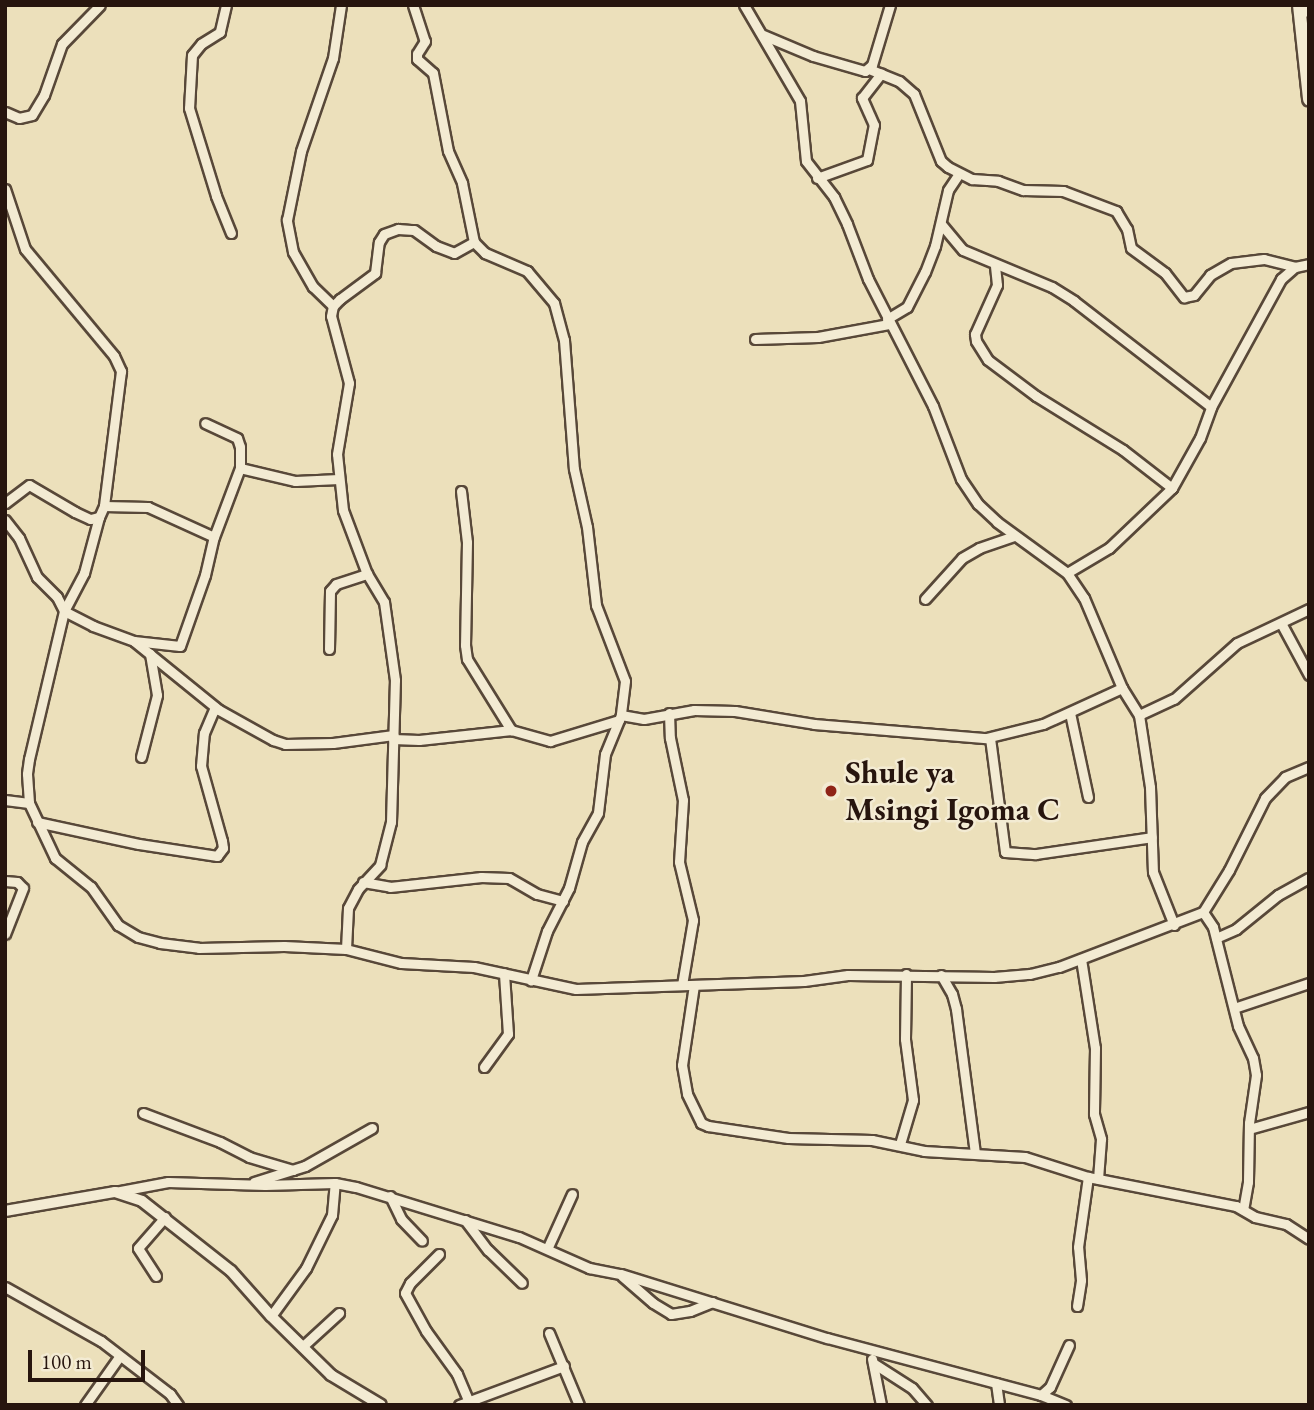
<!DOCTYPE html>
<html>
<head>
<meta charset="utf-8">
<style>
  body { margin:0 }
  #map { position:relative; width:1314px; height:1410px; overflow:hidden; background:#ece0bb; font-family:"EB Garamond",serif }
  div>[style] { position:absolute }
  .roads { filter:drop-shadow(2px 0 #584839) drop-shadow(-2px 0 #584839) drop-shadow(0 2px #584839) drop-shadow(0 -2px #584839) }
  .minor>* { height:9px; margin:-4.5px; padding:0 4.5px; transform-origin:4.5px; border-radius:4.5px; background:#f3ebd3 }
  .tertiary>* { height:10px; margin:-5px; padding:0 5px; transform-origin:5px; border-radius:5px; background:#f3ebd3 }
  .secondary>* { height:12px; margin:-6px; padding:0 6px; transform-origin:6px; border-radius:6px; background:#f3ebd3 }
  .dots>* { width:19px; height:19px; translate:-50% -50%; box-sizing:border-box; border:4px solid #f3ebd3; border-radius:50% }
  span { translate:-50% -50%; white-space:nowrap; text-align:center; line-height:1.15; -webkit-text-stroke:5px #f3ebd3; paint-order:stroke }
  .poi-label { font-size:32px; color:#27150e; font-weight:700 }
  .left { translate:0 -50%; text-align:left }
  .frame { position:absolute; inset:0; border:7px solid #27150e; pointer-events:none }
  .scale { position:absolute; left:28px; top:1350px; width:117px; height:32px; box-sizing:border-box; border:4px solid #27150e; border-top:0; padding-left:9px; font-size:21px; line-height:24px; white-space:nowrap; color:#27150e; -webkit-text-stroke:5px #f3ebd3; paint-order:stroke }
</style>
</head>
<body>
<div id="map">
  <div class="roads">
    <div class="minor">
      <i style="left:226px;top:5px;width:28px;rotate:103deg"></i>
      <i style="left:220px;top:32px;width:22px;rotate:148deg"></i>
      <i style="left:201px;top:44px;width:14px;rotate:129deg"></i>
      <i style="left:192px;top:55px;width:53px;rotate:93.2deg"></i>
      <i style="left:189px;top:108px;width:92px;rotate:72.9deg"></i>
      <i style="left:216px;top:196px;width:40px;rotate:68deg"></i>
      <i style="left:413px;top:5px;width:38px;rotate:72deg"></i>
      <i style="left:425px;top:41px;width:15px;rotate:122deg"></i>
      <i style="left:417px;top:54px;width:5px;rotate:90deg"></i>
      <i style="left:417px;top:59px;width:21px;rotate:41deg"></i>
      <i style="left:433px;top:73px;width:79px;rotate:79.1deg"></i>
      <i style="left:448px;top:151px;width:35px;rotate:66deg"></i>
      <i style="left:462px;top:183px;width:60px;rotate:78.5deg"></i>
      <i style="left:474px;top:242px;width:16px;rotate:45deg"></i>
      <i style="left:485px;top:253px;width:46px;rotate:23.2deg"></i>
      <i style="left:527px;top:271px;width:42px;rotate:49.8deg"></i>
      <i style="left:554px;top:303px;width:38px;rotate:75deg"></i>
      <i style="left:564px;top:340px;width:129px;rotate:85.6deg"></i>
      <i style="left:574px;top:469px;width:59px;rotate:77.4deg"></i>
      <i style="left:587px;top:527px;width:79px;rotate:83.4deg"></i>
      <i style="left:596px;top:605px;width:81px;rotate:69.1deg"></i>
      <i style="left:625px;top:681px;width:34px;rotate:97deg"></i>
      <i style="left:621px;top:715px;width:42px;rotate:112.3deg"></i>
      <i style="left:605px;top:754px;width:59px;rotate:96.8deg"></i>
      <i style="left:598px;top:813px;width:33px;rotate:119deg"></i>
      <i style="left:582px;top:842px;width:48px;rotate:105.8deg"></i>
      <i style="left:569px;top:888px;width:48px;rotate:117.1deg"></i>
      <i style="left:547px;top:931px;width:52px;rotate:108.1deg"></i>
      <i style="left:744px;top:5px;width:111px;rotate:59.7deg"></i>
      <i style="left:800px;top:101px;width:60px;rotate:84.3deg"></i>
      <i style="left:806px;top:161px;width:46px;rotate:52.1deg"></i>
      <i style="left:834px;top:197px;width:30px;rotate:64deg"></i>
      <i style="left:847px;top:224px;width:59px;rotate:69.1deg"></i>
      <i style="left:868px;top:279px;width:143px;rotate:62.9deg"></i>
      <i style="left:933px;top:406px;width:78px;rotate:69deg"></i>
      <i style="left:961px;top:479px;width:30px;rotate:56deg"></i>
      <i style="left:978px;top:504px;width:26px;rotate:43deg"></i>
      <i style="left:997px;top:522px;width:87px;rotate:36.1deg"></i>
      <i style="left:1067px;top:573px;width:30px;rotate:56deg"></i>
      <i style="left:1084px;top:598px;width:98px;rotate:67.1deg"></i>
      <i style="left:1122px;top:688px;width:32px;rotate:58deg"></i>
      <i style="left:1139px;top:715px;width:73px;rotate:81.3deg"></i>
      <i style="left:1150px;top:787px;width:85px;rotate:88deg"></i>
      <i style="left:1153px;top:872px;width:57px;rotate:68.4deg"></i>
      <i style="left:1304px;top:5px;width:9px;rotate:58deg"></i>
      <i style="left:763px;top:35px;width:54px;rotate:22.8deg"></i>
      <i style="left:813px;top:56px;width:54px;rotate:16.1deg"></i>
      <i style="left:865px;top:71px;width:9px;rotate:-41deg"></i>
      <i style="left:872px;top:65px;width:63px;rotate:-73.3deg"></i>
      <i style="left:869px;top:69px;width:32px;rotate:22deg"></i>
      <i style="left:899px;top:81px;width:20px;rotate:41deg"></i>
      <i style="left:914px;top:94px;width:72px;rotate:68.1deg"></i>
      <i style="left:941px;top:161px;width:9px;rotate:41deg"></i>
      <i style="left:948px;top:167px;width:27px;rotate:27deg"></i>
      <i style="left:972px;top:179px;width:26px;rotate:4deg"></i>
      <i style="left:998px;top:181px;width:27px;rotate:20deg"></i>
      <i style="left:1023px;top:190px;width:40px;rotate:1.4deg"></i>
      <i style="left:1063px;top:191px;width:57px;rotate:20.7deg"></i>
      <i style="left:1116px;top:211px;width:21px;rotate:59deg"></i>
      <i style="left:1127px;top:229px;width:19px;rotate:78deg"></i>
      <i style="left:1131px;top:248px;width:42px;rotate:36.3deg"></i>
      <i style="left:1165px;top:273px;width:31px;rotate:52deg"></i>
      <i style="left:1184px;top:297px;width:10px;rotate:-11deg"></i>
      <i style="left:1194px;top:295px;width:26px;rotate:-51deg"></i>
      <i style="left:1210px;top:275px;width:24px;rotate:-30deg"></i>
      <i style="left:1231px;top:263px;width:33px;rotate:-7deg"></i>
      <i style="left:1264px;top:259px;width:32px;rotate:14deg"></i>
      <i style="left:5px;top:112px;width:15px;rotate:23deg"></i>
      <i style="left:19px;top:118px;width:13px;rotate:-13deg"></i>
      <i style="left:32px;top:115px;width:23px;rotate:-59deg"></i>
      <i style="left:44px;top:95px;width:54px;rotate:-70.6deg"></i>
      <i style="left:62px;top:44px;width:54px;rotate:-45.7deg"></i>
      <i style="left:817px;top:178px;width:53px;rotate:-19.8deg"></i>
      <i style="left:867px;top:160px;width:36px;rotate:-79deg"></i>
      <i style="left:874px;top:125px;width:30px;rotate:-114deg"></i>
      <i style="left:862px;top:98px;width:31px;rotate:-52deg"></i>
      <i style="left:5px;top:189px;width:63px;rotate:71.6deg"></i>
      <i style="left:25px;top:249px;width:139px;rotate:50.2deg"></i>
      <i style="left:114px;top:356px;width:17px;rotate:65deg"></i>
      <i style="left:121px;top:371px;width:136px;rotate:97.2deg"></i>
      <i style="left:104px;top:506px;width:12px;rotate:114deg"></i>
      <i style="left:99px;top:517px;width:9px;rotate:167deg"></i>
      <i style="left:90px;top:519px;width:17px;rotate:-155deg"></i>
      <i style="left:75px;top:512px;width:53px;rotate:-149.6deg"></i>
      <i style="left:29px;top:485px;width:30px;rotate:143deg"></i>
      <i style="left:941px;top:224px;width:34px;rotate:50deg"></i>
      <i style="left:963px;top:250px;width:96px;rotate:22.6deg"></i>
      <i style="left:1052px;top:287px;width:26px;rotate:32deg"></i>
      <i style="left:1074px;top:301px;width:173px;rotate:37.7deg"></i>
      <i style="left:995px;top:266px;width:19px;rotate:84deg"></i>
      <i style="left:997px;top:285px;width:54px;rotate:114.2deg"></i>
      <i style="left:975px;top:334px;width:7px;rotate:82deg"></i>
      <i style="left:976px;top:341px;width:22px;rotate:58deg"></i>
      <i style="left:988px;top:360px;width:60px;rotate:36.9deg"></i>
      <i style="left:1036px;top:396px;width:102px;rotate:31.8deg"></i>
      <i style="left:1123px;top:450px;width:62px;rotate:37.8deg"></i>
      <i style="left:333px;top:306px;width:28px;rotate:-136deg"></i>
      <i style="left:313px;top:287px;width:40px;rotate:-119.7deg"></i>
      <i style="left:293px;top:252px;width:33px;rotate:-101deg"></i>
      <i style="left:287px;top:220px;width:70px;rotate:-78.5deg"></i>
      <i style="left:301px;top:151px;width:98px;rotate:-71deg"></i>
      <i style="left:333px;top:58px;width:54px;rotate:-81.4deg"></i>
      <i style="left:887px;top:319px;width:23px;rotate:-31deg"></i>
      <i style="left:907px;top:307px;width:39px;rotate:-63deg"></i>
      <i style="left:925px;top:272px;width:28px;rotate:-69deg"></i>
      <i style="left:935px;top:246px;width:57px;rotate:-76.9deg"></i>
      <i style="left:948px;top:190px;width:18px;rotate:-56deg"></i>
      <i style="left:755px;top:339px;width:63px;rotate:-1.8deg"></i>
      <i style="left:818px;top:337px;width:72px;rotate:-10.4deg"></i>
      <i style="left:240px;top:468px;width:57px;rotate:13.3deg"></i>
      <i style="left:295px;top:481px;width:44px;rotate:-2.6deg"></i>
      <i style="left:461px;top:491px;width:51px;rotate:83.3deg"></i>
      <i style="left:467px;top:542px;width:103px;rotate:91.1deg"></i>
      <i style="left:465px;top:645px;width:14px;rotate:82deg"></i>
      <i style="left:467px;top:659px;width:84px;rotate:58.2deg"></i>
      <i style="left:104px;top:506px;width:44px;rotate:1.3deg"></i>
      <i style="left:148px;top:507px;width:72px;rotate:24.4deg"></i>
      <i style="left:99px;top:517px;width:58px;rotate:105deg"></i>
      <i style="left:84px;top:573px;width:43px;rotate:117.8deg"></i>
      <i style="left:64px;top:611px;width:152px;rotate:103.3deg"></i>
      <i style="left:29px;top:759px;width:15px;rotate:98deg"></i>
      <i style="left:27px;top:774px;width:29px;rotate:86deg"></i>
      <i style="left:29px;top:803px;width:61px;rotate:64.7deg"></i>
      <i style="left:55px;top:858px;width:46px;rotate:38.9deg"></i>
      <i style="left:91px;top:887px;width:47px;rotate:54.6deg"></i>
      <i style="left:118px;top:925px;width:23px;rotate:31deg"></i>
      <i style="left:138px;top:937px;width:23px;rotate:15deg"></i>
      <i style="left:160px;top:943px;width:39px;rotate:7deg"></i>
      <i style="left:199px;top:948px;width:85px;rotate:-1.3deg"></i>
      <i style="left:284px;top:946px;width:62px;rotate:2.8deg"></i>
      <i style="left:346px;top:949px;width:57px;rotate:14.3deg"></i>
      <i style="left:401px;top:963px;width:73px;rotate:3.1deg"></i>
      <i style="left:474px;top:967px;width:104px;rotate:12.2deg"></i>
      <i style="left:576px;top:989px;width:228px;rotate:-2deg"></i>
      <i style="left:804px;top:981px;width:44px;rotate:-7.8deg"></i>
      <i style="left:848px;top:975px;width:146px;rotate:0.8deg"></i>
      <i style="left:994px;top:977px;width:36px;rotate:-5deg"></i>
      <i style="left:1030px;top:974px;width:30px;rotate:-14deg"></i>
      <i style="left:1059px;top:967px;width:154px;rotate:-20.9deg"></i>
      <i style="left:1203px;top:912px;width:49px;rotate:-58.2deg"></i>
      <i style="left:1229px;top:870px;width:80px;rotate:-63.4deg"></i>
      <i style="left:1265px;top:798px;width:29px;rotate:-46deg"></i>
      <i style="left:1285px;top:777px;width:26px;rotate:-23deg"></i>
      <i style="left:5px;top:520px;width:23px;rotate:52deg"></i>
      <i style="left:19px;top:538px;width:43px;rotate:65.2deg"></i>
      <i style="left:37px;top:577px;width:28px;rotate:45deg"></i>
      <i style="left:57px;top:597px;width:16px;rotate:63deg"></i>
      <i style="left:1067px;top:573px;width:49px;rotate:-30.8deg"></i>
      <i style="left:1109px;top:548px;width:87px;rotate:-43.6deg"></i>
      <i style="left:1172px;top:488px;width:57px;rotate:-60.8deg"></i>
      <i style="left:1200px;top:438px;width:33px;rotate:-70deg"></i>
      <i style="left:1211px;top:407px;width:146px;rotate:-61.3deg"></i>
      <i style="left:1281px;top:279px;width:18px;rotate:-41deg"></i>
      <i style="left:1295px;top:267px;width:14px;rotate:-12deg"></i>
      <i style="left:925px;top:599px;width:55px;rotate:-47.9deg"></i>
      <i style="left:962px;top:558px;width:20px;rotate:-30deg"></i>
      <i style="left:979px;top:548px;width:37px;rotate:-19deg"></i>
      <i style="left:64px;top:611px;width:33px;rotate:27deg"></i>
      <i style="left:93px;top:626px;width:44px;rotate:20.1deg"></i>
      <i style="left:134px;top:641px;width:46px;rotate:6.2deg"></i>
      <i style="left:180px;top:646px;width:75px;rotate:-70.6deg"></i>
      <i style="left:205px;top:575px;width:39px;rotate:-77deg"></i>
      <i style="left:214px;top:537px;width:74px;rotate:-69.4deg"></i>
      <i style="left:240px;top:468px;width:21px;rotate:-90deg"></i>
      <i style="left:240px;top:447px;width:9px;rotate:-108deg"></i>
      <i style="left:237px;top:438px;width:35px;rotate:-155deg"></i>
      <i style="left:1281px;top:623px;width:59px;rotate:61.7deg"></i>
      <i style="left:135px;top:642px;width:108px;rotate:39deg"></i>
      <i style="left:219px;top:710px;width:62px;rotate:29.1deg"></i>
      <i style="left:273px;top:740px;width:13px;rotate:18deg"></i>
      <i style="left:285px;top:744px;width:48px;rotate:-1.2deg"></i>
      <i style="left:333px;top:743px;width:61px;rotate:-7.6deg"></i>
      <i style="left:329px;top:649px;width:58px;rotate:-89deg"></i>
      <i style="left:330px;top:591px;width:9px;rotate:-49deg"></i>
      <i style="left:336px;top:584px;width:33px;rotate:-18deg"></i>
      <i style="left:669px;top:713px;width:25px;rotate:88deg"></i>
      <i style="left:670px;top:738px;width:63px;rotate:78.2deg"></i>
      <i style="left:683px;top:800px;width:62px;rotate:93.7deg"></i>
      <i style="left:679px;top:862px;width:60px;rotate:76.4deg"></i>
      <i style="left:693px;top:920px;width:66px;rotate:99.6deg"></i>
      <i style="left:1070px;top:713px;width:86px;rotate:77.9deg"></i>
      <i style="left:621px;top:715px;width:23px;rotate:10deg"></i>
      <i style="left:644px;top:719px;width:51px;rotate:-10.2deg"></i>
      <i style="left:694px;top:710px;width:41px;rotate:1.4deg"></i>
      <i style="left:735px;top:711px;width:80px;rotate:9.3deg"></i>
      <i style="left:814px;top:724px;width:173px;rotate:4.7deg"></i>
      <i style="left:986px;top:738px;width:59px;rotate:-13.8deg"></i>
      <i style="left:1043px;top:724px;width:87px;rotate:-24.5deg"></i>
      <i style="left:1139px;top:715px;width:38px;rotate:-25deg"></i>
      <i style="left:1174px;top:699px;width:84px;rotate:-41.6deg"></i>
      <i style="left:1237px;top:643px;width:80px;rotate:-25.3deg"></i>
      <i style="left:990px;top:738px;width:115px;rotate:82.5deg"></i>
      <i style="left:1005px;top:852px;width:31px;rotate:4deg"></i>
      <i style="left:1036px;top:854px;width:117px;rotate:-8.3deg"></i>
      <i style="left:393px;top:739px;width:26px;rotate:2deg"></i>
      <i style="left:419px;top:740px;width:93px;rotate:-6.2deg"></i>
      <i style="left:511px;top:730px;width:41px;rotate:15.8deg"></i>
      <i style="left:550px;top:741px;width:72px;rotate:-16.9deg"></i>
      <i style="left:141px;top:757px;width:64px;rotate:-75.5deg"></i>
      <i style="left:157px;top:695px;width:42px;rotate:-99.7deg"></i>
      <i style="left:5px;top:800px;width:24px;rotate:7deg"></i>
      <i style="left:37px;top:822px;width:104px;rotate:12.2deg"></i>
      <i style="left:139px;top:844px;width:79px;rotate:8.7deg"></i>
      <i style="left:217px;top:856px;width:10px;rotate:-53deg"></i>
      <i style="left:223px;top:848px;width:7px;rotate:-98deg"></i>
      <i style="left:222px;top:841px;width:78px;rotate:-105.6deg"></i>
      <i style="left:201px;top:766px;width:33px;rotate:-85deg"></i>
      <i style="left:204px;top:733px;width:28px;rotate:-67deg"></i>
      <i style="left:5px;top:881px;width:12px;rotate:5deg"></i>
      <i style="left:17px;top:882px;width:8px;rotate:45deg"></i>
      <i style="left:23px;top:888px;width:49px;rotate:111.4deg"></i>
      <i style="left:363px;top:882px;width:27px;rotate:10deg"></i>
      <i style="left:390px;top:887px;width:92px;rotate:-6.3deg"></i>
      <i style="left:481px;top:877px;width:28px;rotate:2deg"></i>
      <i style="left:509px;top:878px;width:32px;rotate:30deg"></i>
      <i style="left:537px;top:894px;width:27px;rotate:15deg"></i>
      <i style="left:1203px;top:912px;width:18px;rotate:56deg"></i>
      <i style="left:1213px;top:927px;width:102px;rotate:75.8deg"></i>
      <i style="left:1238px;top:1026px;width:35px;rotate:65deg"></i>
      <i style="left:1253px;top:1058px;width:17px;rotate:80deg"></i>
      <i style="left:1256px;top:1075px;width:49px;rotate:98.3deg"></i>
      <i style="left:1249px;top:1123px;width:59px;rotate:91deg"></i>
      <i style="left:1248px;top:1182px;width:28px;rotate:100deg"></i>
      <i style="left:1216px;top:938px;width:22px;rotate:-24deg"></i>
      <i style="left:1236px;top:929px;width:54px;rotate:-39deg"></i>
      <i style="left:1278px;top:895px;width:35px;rotate:-29deg"></i>
      <i style="left:346px;top:949px;width:41px;rotate:-87.2deg"></i>
      <i style="left:348px;top:908px;width:21px;rotate:-62deg"></i>
      <i style="left:358px;top:889px;width:33px;rotate:-47deg"></i>
      <i style="left:380px;top:865px;width:44px;rotate:-75.7deg"></i>
      <i style="left:391px;top:822px;width:142px;rotate:-88.4deg"></i>
      <i style="left:395px;top:680px;width:79px;rotate:-98deg"></i>
      <i style="left:384px;top:602px;width:33px;rotate:-121deg"></i>
      <i style="left:367px;top:574px;width:68px;rotate:-110.6deg"></i>
      <i style="left:343px;top:510px;width:56px;rotate:-96.1deg"></i>
      <i style="left:337px;top:454px;width:72px;rotate:-80.4deg"></i>
      <i style="left:349px;top:383px;width:69px;rotate:-105deg"></i>
      <i style="left:331px;top:316px;width:10px;rotate:-79deg"></i>
      <i style="left:333px;top:306px;width:10px;rotate:-45deg"></i>
      <i style="left:340px;top:299px;width:44px;rotate:-36.6deg"></i>
      <i style="left:375px;top:273px;width:31px;rotate:-83deg"></i>
      <i style="left:379px;top:242px;width:9px;rotate:-58deg"></i>
      <i style="left:384px;top:234px;width:15px;rotate:-20deg"></i>
      <i style="left:398px;top:229px;width:16px;rotate:4deg"></i>
      <i style="left:414px;top:230px;width:27px;rotate:36deg"></i>
      <i style="left:436px;top:246px;width:19px;rotate:21deg"></i>
      <i style="left:454px;top:253px;width:23px;rotate:-29deg"></i>
      <i style="left:1081px;top:959px;width:90px;rotate:81.1deg"></i>
      <i style="left:1095px;top:1048px;width:66px;rotate:90.9deg"></i>
      <i style="left:1094px;top:1114px;width:26px;rotate:74deg"></i>
      <i style="left:1101px;top:1139px;width:40px;rotate:94.3deg"></i>
      <i style="left:941px;top:975px;width:22px;rotate:60deg"></i>
      <i style="left:952px;top:994px;width:16px;rotate:75deg"></i>
      <i style="left:956px;top:1009px;width:145px;rotate:82.5deg"></i>
      <i style="left:694px;top:985px;width:81px;rotate:98.5deg"></i>
      <i style="left:682px;top:1065px;width:29px;rotate:80deg"></i>
      <i style="left:687px;top:1094px;width:32px;rotate:64deg"></i>
      <i style="left:701px;top:1123px;width:8px;rotate:23deg"></i>
      <i style="left:708px;top:1126px;width:81px;rotate:8.5deg"></i>
      <i style="left:788px;top:1138px;width:84px;rotate:1.4deg"></i>
      <i style="left:872px;top:1140px;width:53px;rotate:11.9deg"></i>
      <i style="left:924px;top:1151px;width:101px;rotate:3.4deg"></i>
      <i style="left:1025px;top:1157px;width:66px;rotate:17.6deg"></i>
      <i style="left:1088px;top:1177px;width:151px;rotate:11.1deg"></i>
      <i style="left:1236px;top:1206px;width:22px;rotate:30deg"></i>
      <i style="left:1255px;top:1217px;width:32px;rotate:13deg"></i>
      <i style="left:1286px;top:1224px;width:27px;rotate:33deg"></i>
      <i style="left:1234px;top:1008px;width:79px;rotate:-18.4deg"></i>
      <i style="left:484px;top:1067px;width:41px;rotate:-54deg"></i>
      <i style="left:508px;top:1034px;width:61px;rotate:-93.8deg"></i>
      <i style="left:143px;top:1113px;width:82px;rotate:20.6deg"></i>
      <i style="left:220px;top:1142px;width:33px;rotate:27deg"></i>
      <i style="left:249px;top:1157px;width:46px;rotate:16.5deg"></i>
      <i style="left:1249px;top:1129px;width:62px;rotate:-15.8deg"></i>
      <i style="left:900px;top:1144px;width:46px;rotate:-73.5deg"></i>
      <i style="left:913px;top:1100px;width:62px;rotate:-97.5deg"></i>
      <i style="left:905px;top:1039px;width:65px;rotate:-89.1deg"></i>
      <i style="left:254px;top:1182px;width:53px;rotate:-17.4deg"></i>
      <i style="left:305px;top:1166px;width:77px;rotate:-29.6deg"></i>
      <i style="left:115px;top:1192px;width:54px;rotate:-10.7deg"></i>
      <i style="left:168px;top:1182px;width:97px;rotate:1.8deg"></i>
      <i style="left:265px;top:1185px;width:70px;rotate:-1.6deg"></i>
      <i style="left:335px;top:1183px;width:21px;rotate:11deg"></i>
      <i style="left:356px;top:1187px;width:170px;rotate:17.1deg"></i>
      <i style="left:519px;top:1237px;width:77px;rotate:23.9deg"></i>
      <i style="left:589px;top:1268px;width:33px;rotate:11deg"></i>
      <i style="left:621px;top:1274px;width:216px;rotate:17.3deg"></i>
      <i style="left:827px;top:1338px;width:221px;rotate:14.9deg"></i>
      <i style="left:1041px;top:1395px;width:27px;rotate:22deg"></i>
      <i style="left:390px;top:1196px;width:25px;rotate:64deg"></i>
      <i style="left:401px;top:1219px;width:30px;rotate:46deg"></i>
      <i style="left:465px;top:1220px;width:38px;rotate:53deg"></i>
      <i style="left:488px;top:1250px;width:47px;rotate:44.1deg"></i>
      <i style="left:548px;top:1247px;width:58px;rotate:-65.6deg"></i>
      <i style="left:439px;top:1254px;width:41px;rotate:135deg"></i>
      <i style="left:410px;top:1283px;width:11px;rotate:117deg"></i>
      <i style="left:405px;top:1293px;width:43px;rotate:61.1deg"></i>
      <i style="left:426px;top:1331px;width:53px;rotate:54.2deg"></i>
      <i style="left:457px;top:1374px;width:28px;rotate:67deg"></i>
      <i style="left:156px;top:1276px;width:33px;rotate:-123deg"></i>
      <i style="left:138px;top:1248px;width:41px;rotate:-48.9deg"></i>
      <i style="left:622px;top:1276px;width:41px;rotate:41.1deg"></i>
      <i style="left:653px;top:1303px;width:21px;rotate:31deg"></i>
      <i style="left:671px;top:1314px;width:19px;rotate:-9deg"></i>
      <i style="left:690px;top:1311px;width:24px;rotate:-22deg"></i>
      <i style="left:5px;top:1287px;width:110px;rotate:29.4deg"></i>
      <i style="left:101px;top:1341px;width:87px;rotate:37.5deg"></i>
      <i style="left:170px;top:1394px;width:14px;rotate:54deg"></i>
      <i style="left:1077px;top:1306px;width:26px;rotate:-81deg"></i>
      <i style="left:1081px;top:1280px;width:33px;rotate:-95deg"></i>
      <i style="left:1078px;top:1247px;width:71px;rotate:-81.9deg"></i>
      <i style="left:271px;top:1316px;width:59px;rotate:-53.9deg"></i>
      <i style="left:306px;top:1268px;width:59px;rotate:-63.9deg"></i>
      <i style="left:332px;top:1215px;width:32px;rotate:-85deg"></i>
      <i style="left:549px;top:1333px;width:78px;rotate:67.4deg"></i>
      <i style="left:303px;top:1346px;width:49px;rotate:-42.5deg"></i>
      <i style="left:872px;top:1359px;width:47px;rotate:78.9deg"></i>
      <i style="left:873px;top:1363px;width:46px;rotate:32.7deg"></i>
      <i style="left:912px;top:1388px;width:23px;rotate:49deg"></i>
      <i style="left:996px;top:1383px;width:22px;rotate:82deg"></i>
      <i style="left:1041px;top:1395px;width:12px;rotate:-42deg"></i>
      <i style="left:1050px;top:1387px;width:46px;rotate:-65.7deg"></i>
      <i style="left:85px;top:1405px;width:59px;rotate:-54.7deg"></i>
      <i style="left:459px;top:1405px;width:112px;rotate:-20.4deg"></i>
    </div>
    <div class="tertiary">
      <i style="left:5px;top:1211px;width:112px;rotate:-9.8deg"></i>
      <i style="left:115px;top:1192px;width:28px;rotate:18deg"></i>
      <i style="left:142px;top:1201px;width:113px;rotate:38.2deg"></i>
      <i style="left:231px;top:1271px;width:60px;rotate:48.4deg"></i>
      <i style="left:271px;top:1316px;width:84px;rotate:44.5deg"></i>
      <i style="left:331px;top:1375px;width:58px;rotate:31deg"></i>
    </div>
    <div class="secondary">
      <i style="left:1299px;top:5px;width:95px;rotate:83.9deg"></i>
    </div>
  </div>
  <div class="dots">
    <i style="left:831px;top:791px;background:#8f2418"></i>
  </div>
  <div class="poi-label">
    <span class="left" style="left:845px;top:791px">Shule ya<br>Msingi Igoma C</span>
  </div>
  <div class="frame"></div>
  <div class="scale">100 m</div>
</div>
</body>
</html>
